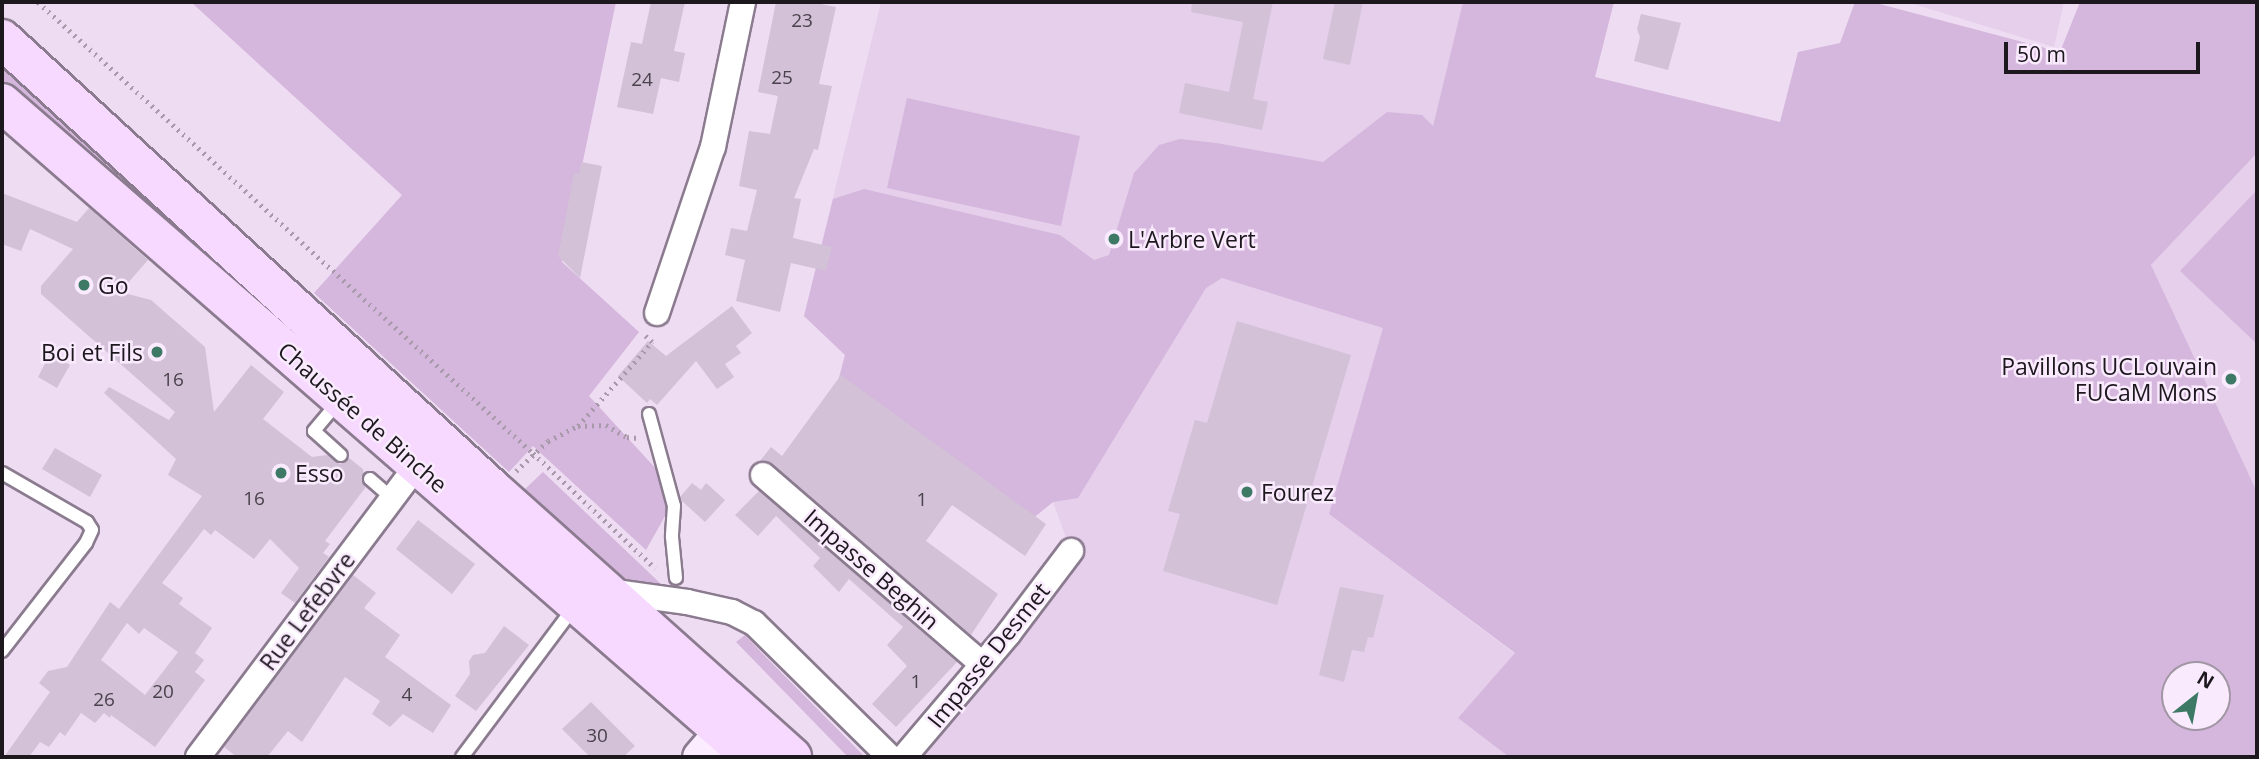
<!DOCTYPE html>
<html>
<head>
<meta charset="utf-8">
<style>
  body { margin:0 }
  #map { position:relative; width:2259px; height:759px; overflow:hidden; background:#eedcf2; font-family:"Open Sans",sans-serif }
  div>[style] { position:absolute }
  .built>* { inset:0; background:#e5cfeb }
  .green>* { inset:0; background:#d5b6dd }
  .building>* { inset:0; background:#d2c1d7 }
  .path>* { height:4.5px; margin-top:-2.25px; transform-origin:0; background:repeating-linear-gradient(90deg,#a89aab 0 2px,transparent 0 7px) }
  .roads { filter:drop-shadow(2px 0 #8b7b8f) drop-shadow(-2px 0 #8b7b8f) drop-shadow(0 2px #8b7b8f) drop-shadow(0 -2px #8b7b8f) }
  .lane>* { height:12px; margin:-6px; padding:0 6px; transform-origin:6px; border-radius:6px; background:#fff }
  .street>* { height:24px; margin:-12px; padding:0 12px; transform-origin:12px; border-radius:12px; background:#fff }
  .secondary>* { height:35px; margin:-17.5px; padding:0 17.5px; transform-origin:17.5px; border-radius:17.5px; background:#fbecff }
  .primary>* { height:38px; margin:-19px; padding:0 19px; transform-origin:19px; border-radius:19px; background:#f7d8fe }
  .dots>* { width:19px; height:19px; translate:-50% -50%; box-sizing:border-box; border:4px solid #f9ebfd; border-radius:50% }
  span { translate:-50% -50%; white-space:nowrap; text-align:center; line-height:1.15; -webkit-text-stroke:5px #f9ebfd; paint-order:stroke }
  .number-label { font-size:19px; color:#4a424c }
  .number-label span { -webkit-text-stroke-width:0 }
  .poi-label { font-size:23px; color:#1d171e }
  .left { translate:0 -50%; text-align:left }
  .right { translate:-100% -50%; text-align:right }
  .street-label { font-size:23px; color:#1d171e }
  .frame { position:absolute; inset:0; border:4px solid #1d171e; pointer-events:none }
  .north { position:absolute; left:2161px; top:661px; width:70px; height:70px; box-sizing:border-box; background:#f9ebfd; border:2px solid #a196a4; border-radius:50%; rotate:31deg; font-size:19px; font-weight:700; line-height:28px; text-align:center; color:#1d171e }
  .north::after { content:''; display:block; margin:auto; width:24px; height:32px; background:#3d7965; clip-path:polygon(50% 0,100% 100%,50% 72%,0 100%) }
  .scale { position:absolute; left:2004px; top:42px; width:196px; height:32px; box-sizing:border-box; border:4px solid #1d171e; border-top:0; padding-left:9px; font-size:21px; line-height:24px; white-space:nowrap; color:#1d171e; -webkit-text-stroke:5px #f9ebfd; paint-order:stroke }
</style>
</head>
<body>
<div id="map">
  <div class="built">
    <i style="clip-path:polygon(881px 2px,1463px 2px,1384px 328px,1329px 514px,1515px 654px,1458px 718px,1509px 757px,904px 757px,1071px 551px,1053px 502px,1032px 519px,834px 397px,845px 355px,804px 316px)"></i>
    <i style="clip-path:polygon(1907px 2px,2064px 2px,2054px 47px)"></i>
    <i style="clip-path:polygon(2257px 153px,2257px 492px,2151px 265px)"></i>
  </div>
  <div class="green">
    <i style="clip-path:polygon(191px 2px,616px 2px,562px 262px,639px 332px,589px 396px,659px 472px,669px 509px,646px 550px,533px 446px,509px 472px,314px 293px,402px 195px)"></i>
    <i style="clip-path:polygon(evenodd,1463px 2px,1614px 2px,1595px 77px,1780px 122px,1798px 52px,1840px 43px,1855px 2px,1872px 2px,2060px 52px,2080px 2px,2257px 2px,2257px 153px,2151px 265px,2257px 492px,2257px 757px,1509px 757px,1458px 718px,1515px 653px,1329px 514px,1383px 328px,1222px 278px,1206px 288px,1078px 498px,1053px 502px,1032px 519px,834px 397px,845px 355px,804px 316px,833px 199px,864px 189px,1060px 235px,1094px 260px,1109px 255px,1134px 173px,1159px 145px,1180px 139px,1216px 143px,1323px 162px,1387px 112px,1422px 115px,1433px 126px,1463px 2px,2175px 675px,2217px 675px,2217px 717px,2175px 717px,2175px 675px)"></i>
    <i style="clip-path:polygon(2px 67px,483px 491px,2px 86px)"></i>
    <i style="clip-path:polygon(907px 98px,1080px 136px,1061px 226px,887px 188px)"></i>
    <i style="clip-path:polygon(2257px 190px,2257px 344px,2180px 271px)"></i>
    <i style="clip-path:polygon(543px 472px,661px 584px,612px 581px,523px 491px)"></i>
    <i style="clip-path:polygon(745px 635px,760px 651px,865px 757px,848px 757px,736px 642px)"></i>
  </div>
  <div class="building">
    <i style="clip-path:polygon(651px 2px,685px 2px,674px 51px,685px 53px,679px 82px,661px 78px,653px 114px,617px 107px,631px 42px,642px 44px)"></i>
    <i style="clip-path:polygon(776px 2px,811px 2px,836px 7px,819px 84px,832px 86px,818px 150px,814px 149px,794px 198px,801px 199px,793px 238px,832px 247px,826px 271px,791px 263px,780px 312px,736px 301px,745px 260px,725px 255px,731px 228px,747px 231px,757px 190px,739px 186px,749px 131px,770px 134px,778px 96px,758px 92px)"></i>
    <i style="clip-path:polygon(1192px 2px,1273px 2px,1253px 99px,1268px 102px,1262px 130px,1179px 113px,1185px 83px,1229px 92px,1243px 22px,1191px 12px)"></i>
    <i style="clip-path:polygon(1335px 2px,1363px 2px,1350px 65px,1323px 59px)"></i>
    <i style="clip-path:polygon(1641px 14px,1681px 23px,1668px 70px,1634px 61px,1640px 37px,1637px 29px)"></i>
    <i style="clip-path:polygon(581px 162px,602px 166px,580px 278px,558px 256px,574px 173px,579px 174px)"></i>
    <i style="clip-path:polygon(evenodd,2px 193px,77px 222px,89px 208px,148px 260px,120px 292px,151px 300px,205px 347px,214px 412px,251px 365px,284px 392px,263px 419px,312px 457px,327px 455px,340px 464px,349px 458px,363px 469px,365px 488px,325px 541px,330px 544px,323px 553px,329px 557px,295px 603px,281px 593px,299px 568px,270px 539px,254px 559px,215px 530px,211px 535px,204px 529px,162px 583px,183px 598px,179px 604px,212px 628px,195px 653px,204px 660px,195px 672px,205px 680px,155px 747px,111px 715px,110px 718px,104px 713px,95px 723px,81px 713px,65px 736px,60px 732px,49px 747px,40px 742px,29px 757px,4px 757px,50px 692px,39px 683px,48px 671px,67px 667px,110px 602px,119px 609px,202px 496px,168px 475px,176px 459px,104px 393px,109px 387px,169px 420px,175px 412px,41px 294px,41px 286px,73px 249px,30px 229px,21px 251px,2px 244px,2px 193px,127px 623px,139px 634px,144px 628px,178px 652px,145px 695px,101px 660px,127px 623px)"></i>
    <i style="clip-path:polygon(732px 306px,752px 333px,736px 346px,741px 353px,725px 364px,734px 377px,717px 389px,696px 361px,657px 405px,650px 399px,647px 403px,618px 376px,648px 341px,666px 356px)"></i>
    <i style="clip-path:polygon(1237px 321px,1351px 355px,1277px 605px,1163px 571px,1180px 514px,1168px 511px,1195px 420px,1207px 423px)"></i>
    <i style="clip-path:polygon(50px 354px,70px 365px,57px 388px,38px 377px)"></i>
    <i style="clip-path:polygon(841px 375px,1046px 524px,1025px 556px,952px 505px,926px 541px,998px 594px,971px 635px,773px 464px,760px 461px,771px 447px,782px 456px)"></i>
    <i style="clip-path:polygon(55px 448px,102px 475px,90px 497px,42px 469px)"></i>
    <i style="clip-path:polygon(692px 483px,701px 490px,706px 483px,725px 500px,705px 522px,682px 501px,680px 497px)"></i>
    <i style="clip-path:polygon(759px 491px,957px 662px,896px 727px,872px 704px,907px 666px,887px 645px,903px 627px,849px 579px,839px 592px,813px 566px,820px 558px,776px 516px,758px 536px,735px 515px)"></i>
    <i style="clip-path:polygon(418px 520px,475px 564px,452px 594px,396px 549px)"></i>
    <i style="clip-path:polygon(353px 575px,376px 593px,364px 608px,400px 635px,385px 657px,451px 705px,433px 733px,403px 714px,390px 727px,372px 714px,380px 701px,345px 677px,302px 742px,288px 731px,267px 757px,237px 757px,224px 747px)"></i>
    <i style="clip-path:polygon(1340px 587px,1384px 595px,1373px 638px,1368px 637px,1364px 652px,1352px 650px,1344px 682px,1319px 675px)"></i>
    <i style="clip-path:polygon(504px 626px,529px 645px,476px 711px,455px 696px,470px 674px,469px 661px,473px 655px,485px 653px)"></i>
    <i style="clip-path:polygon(591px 702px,635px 746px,623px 757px,590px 757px,562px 729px)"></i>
  </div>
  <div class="path">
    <i style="left:38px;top:2px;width:670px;rotate:42.34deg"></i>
    <i style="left:533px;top:453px;width:168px;rotate:43.3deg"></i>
    <i style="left:578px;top:426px;width:112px;rotate:-48.6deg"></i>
    <i style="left:652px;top:342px;width:9px;rotate:-139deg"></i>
    <i style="left:516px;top:471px;width:44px;rotate:-43.2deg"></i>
    <i style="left:548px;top:441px;width:34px;rotate:-27deg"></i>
    <i style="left:578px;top:426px;width:28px;rotate:-2deg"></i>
    <i style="left:606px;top:425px;width:24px;rotate:30deg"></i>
    <i style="left:627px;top:437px;width:11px;rotate:5deg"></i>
  </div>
  <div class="roads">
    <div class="lane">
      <i style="left:339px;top:401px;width:39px;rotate:130deg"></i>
      <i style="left:314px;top:431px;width:36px;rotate:42deg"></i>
      <i style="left:649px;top:414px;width:95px;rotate:74.8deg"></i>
      <i style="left:674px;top:506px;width:31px;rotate:94deg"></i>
      <i style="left:672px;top:537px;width:41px;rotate:84.4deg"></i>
      <i style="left:2px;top:473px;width:98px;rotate:30deg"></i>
      <i style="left:87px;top:522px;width:9px;rotate:58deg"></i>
      <i style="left:92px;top:530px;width:14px;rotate:115deg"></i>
      <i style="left:86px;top:543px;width:137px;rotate:127.9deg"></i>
      <i style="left:370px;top:479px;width:29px;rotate:41deg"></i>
      <i style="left:462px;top:757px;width:189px;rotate:-53.2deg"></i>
    </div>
    <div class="street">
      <i style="left:657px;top:313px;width:175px;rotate:-71.4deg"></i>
      <i style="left:713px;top:147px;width:148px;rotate:-78.3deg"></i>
      <i style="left:763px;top:475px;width:288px;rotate:40.8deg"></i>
      <i style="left:608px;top:591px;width:80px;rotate:7.9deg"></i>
      <i style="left:687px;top:602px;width:46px;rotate:12.5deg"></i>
      <i style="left:732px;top:612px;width:25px;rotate:27deg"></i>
      <i style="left:754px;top:623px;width:191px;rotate:44.6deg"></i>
      <i style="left:198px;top:757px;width:365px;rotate:-53.1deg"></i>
      <i style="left:904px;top:757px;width:162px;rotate:-49.7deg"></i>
      <i style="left:1009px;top:633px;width:103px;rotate:-52.9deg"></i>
    </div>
    <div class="secondary">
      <i style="left:700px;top:757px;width:33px;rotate:-49deg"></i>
    </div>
    <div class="primary">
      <i style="left:2px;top:39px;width:672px;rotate:42.53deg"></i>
      <i style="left:497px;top:493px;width:396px;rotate:41.8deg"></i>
      <i style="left:2px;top:103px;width:995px;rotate:41.09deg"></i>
    </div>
  </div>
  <div class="dots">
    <i style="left:1114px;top:239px;background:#3d7965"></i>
    <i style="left:84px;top:285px;background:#3d7965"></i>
    <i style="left:157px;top:352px;background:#3d7965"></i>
    <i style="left:2231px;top:379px;background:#3d7965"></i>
    <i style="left:281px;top:473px;background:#3d7965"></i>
    <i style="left:1247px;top:492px;background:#3d7965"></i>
  </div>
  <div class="number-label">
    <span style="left:802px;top:21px">23</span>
    <span style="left:782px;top:78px">25</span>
    <span style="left:642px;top:80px">24</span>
    <span style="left:173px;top:380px">16</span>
    <span style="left:254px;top:499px">16</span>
    <span style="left:922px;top:500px">1</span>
    <span style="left:916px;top:682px">1</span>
    <span style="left:163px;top:692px">20</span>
    <span style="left:407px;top:695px">4</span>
    <span style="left:104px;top:700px">26</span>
    <span style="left:597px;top:736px">30</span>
  </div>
  <div class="poi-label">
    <span class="left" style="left:1128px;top:239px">L'Arbre Vert</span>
    <span class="left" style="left:98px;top:285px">Go</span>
    <span class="right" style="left:143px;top:352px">Boi et Fils</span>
    <span class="right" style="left:2217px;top:379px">Pavillons UCLouvain<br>FUCaM Mons</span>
    <span class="left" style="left:295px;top:473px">Esso</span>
    <span class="left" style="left:1261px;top:492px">Fourez</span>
  </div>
  <div class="street-label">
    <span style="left:363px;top:417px;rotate:41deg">Chaussée de Binche</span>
    <span style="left:872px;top:569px;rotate:41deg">Impasse Beghin</span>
    <span style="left:307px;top:611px;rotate:-53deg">Rue Lefebvre</span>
    <span style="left:988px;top:655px;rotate:-51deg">Impasse Desmet</span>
  </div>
  <div class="frame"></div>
  <div class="north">N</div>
  <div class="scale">50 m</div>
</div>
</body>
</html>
